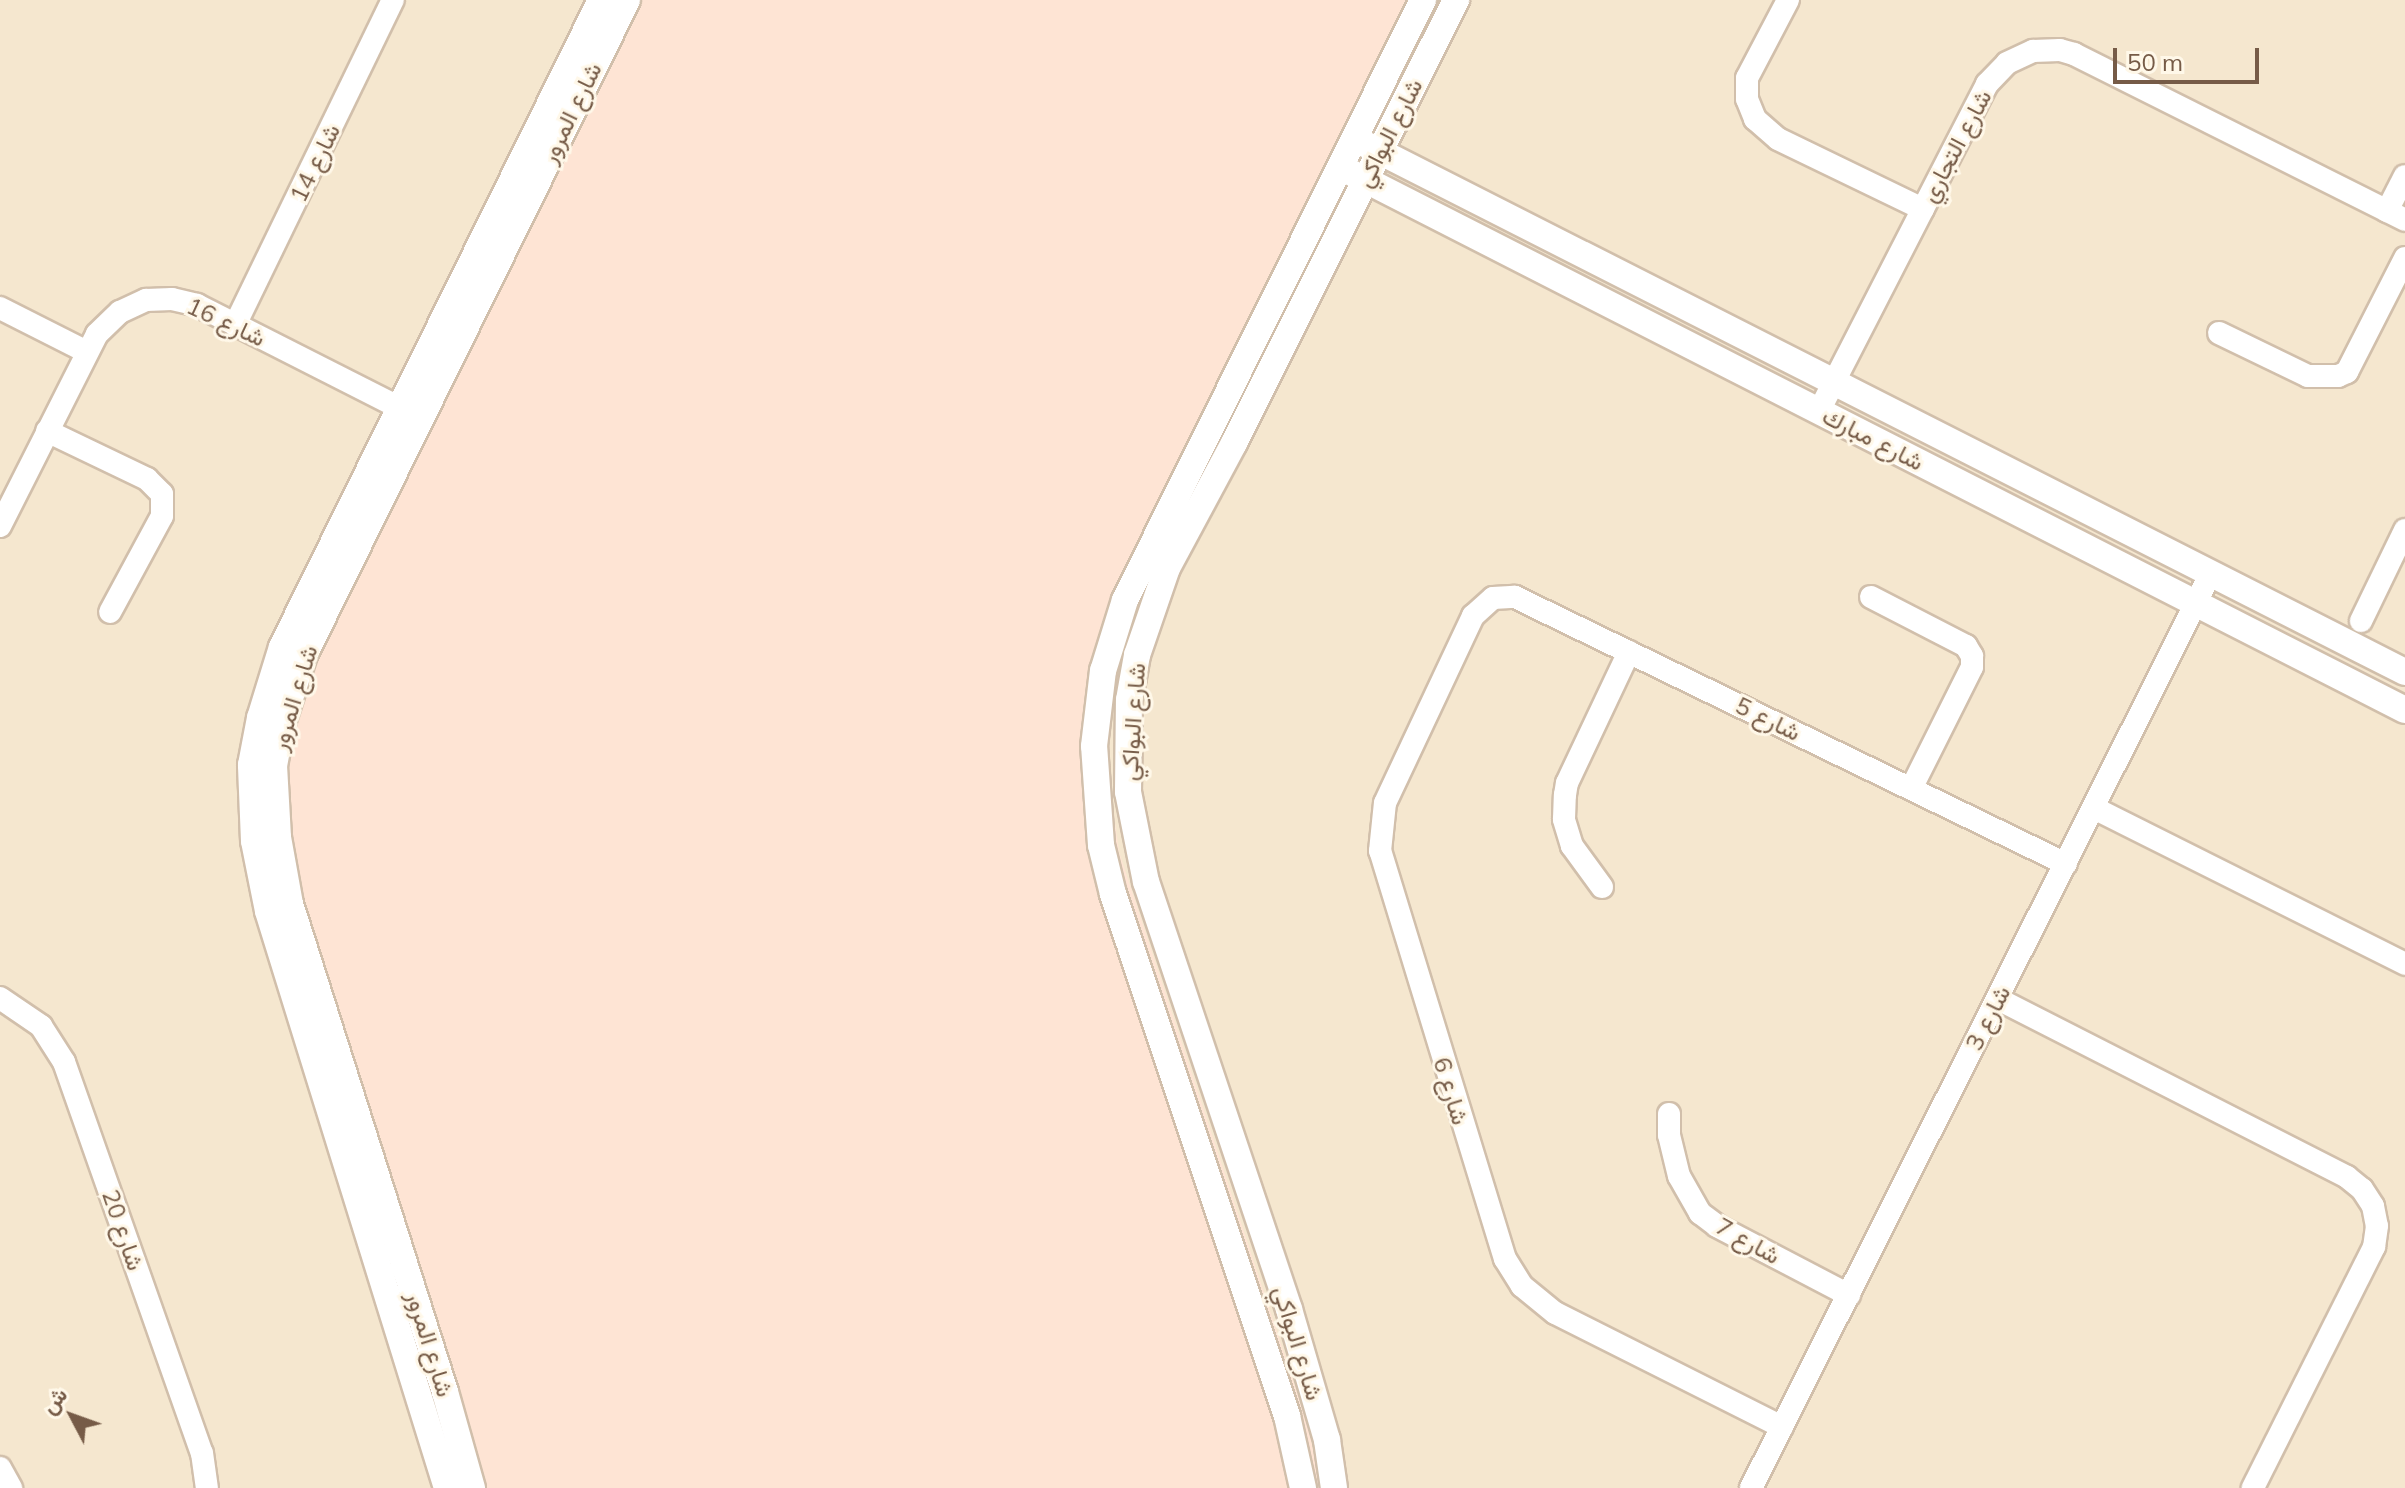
<!DOCTYPE html>
<html>
<head>
<meta charset="utf-8">
<style>
  body { margin:0 }
  #map { position:relative; width:2405px; height:1488px; overflow:hidden; background:#fdf4e1; font-family:Mulish,Vazirmatn,sans-serif }
  div>[style] { position:absolute }
  .residential>* { inset:0; background:#f5e7cf }
  .commercial>* { inset:0; background:#fee4d4 }
  .roads { filter:drop-shadow(2px 0 #d1bfab) drop-shadow(-2px 0 #d1bfab) drop-shadow(0 2px #d1bfab) drop-shadow(0 -2px #d1bfab) }
  .minor>* { height:22px; margin:-11px; padding:0 11px; transform-origin:11px; border-radius:11px; background:#fff }
  .tertiary>* { height:26px; margin:-13px; padding:0 13px; transform-origin:13px; border-radius:13px; background:#fff }
  span { translate:-50% -50%; white-space:nowrap; text-align:center; line-height:1.15; -webkit-text-stroke:6px #fff8e9; paint-order:stroke }
  .street-label { font-size:24px; color:#765b47 }
  .north { position:absolute; left:32px; top:1376px; width:80px; height:80px; -webkit-text-stroke:6px #fff8e9; paint-order:stroke; rotate:311deg; font-size:22px; font-weight:700; line-height:32px; text-align:center; color:#765b47 }
  .north::after { content:''; display:block; margin:auto; width:28px; height:36px; background:#765b47; clip-path:polygon(50% 0,100% 100%,50% 72%,0 100%) }
  .scale { position:absolute; left:2113px; top:48px; width:146px; height:36px; box-sizing:border-box; border:4px solid #765b47; border-top:0; padding-left:10px; font-size:24px; line-height:28px; white-space:nowrap; color:#765b47; -webkit-text-stroke:6px #fff8e9; paint-order:stroke }
</style>
</head>
<body>
<div id="map">
  <div class="residential">
    <i style="clip-path:polygon(0 0,2405px 0,2405px 1488px,0 1488px)"></i>
  </div>
  <div class="commercial">
    <i style="clip-path:polygon(609px 0,1441px 0,1156px 574px,1119px 667px,1110px 718px,1108px 772px,1119px 852px,1309px 1429px,1320px 1488px,465px 1488px,263px 758px)"></i>
  </div>
  <div class="roads">
    <div class="minor">
      <i style="left:1788px;top:0;width:88px;rotate:117.7deg"></i>
      <i style="left:1747px;top:78px;width:21px;rotate:90deg"></i>
      <i style="left:1747px;top:99px;width:22px;rotate:68deg"></i>
      <i style="left:1755px;top:119px;width:30px;rotate:41deg"></i>
      <i style="left:1778px;top:139px;width:161px;rotate:25.8deg"></i>
      <i style="left:2387px;top:211px;width:39px;rotate:-63deg"></i>
      <i style="left:0;top:308px;width:97px;rotate:26.8deg"></i>
      <i style="left:235px;top:325px;width:361px;rotate:-64.1deg"></i>
      <i style="left:2219px;top:333px;width:99px;rotate:25.8deg"></i>
      <i style="left:2308px;top:376px;width:30px"></i>
      <i style="left:2338px;top:376px;width:10px;rotate:-24deg"></i>
      <i style="left:2347px;top:372px;width:128px;rotate:-63deg"></i>
      <i style="left:1819px;top:411px;width:368px;rotate:-62.8deg"></i>
      <i style="left:1987px;top:84px;width:29px;rotate:-46deg"></i>
      <i style="left:2007px;top:63px;width:29px;rotate:-25deg"></i>
      <i style="left:2033px;top:51px;width:27px;rotate:-2deg"></i>
      <i style="left:2060px;top:50px;width:15px;rotate:16deg"></i>
      <i style="left:2074px;top:54px;width:370px;rotate:26.6deg"></i>
      <i style="left:47px;top:431px;width:111px;rotate:25.6deg"></i>
      <i style="left:147px;top:479px;width:21px;rotate:45deg"></i>
      <i style="left:162px;top:494px;width:22px;rotate:90deg"></i>
      <i style="left:162px;top:516px;width:109px;rotate:118.4deg"></i>
      <i style="left:0;top:526px;width:215px;rotate:-63.2deg"></i>
      <i style="left:97px;top:334px;width:32px;rotate:-44deg"></i>
      <i style="left:120px;top:312px;width:29px;rotate:-25deg"></i>
      <i style="left:146px;top:300px;width:26px;rotate:-2deg"></i>
      <i style="left:172px;top:299px;width:26px;rotate:13deg"></i>
      <i style="left:197px;top:305px;width:243px;rotate:26.9deg"></i>
      <i style="left:1871px;top:597px;width:107px;rotate:27.3deg"></i>
      <i style="left:1966px;top:646px;width:12px;rotate:59deg"></i>
      <i style="left:1972px;top:656px;width:11px;rotate:90deg"></i>
      <i style="left:1972px;top:667px;width:136px;rotate:116.6deg"></i>
      <i style="left:2361px;top:621px;width:101px;rotate:-64.2deg"></i>
      <i style="left:2094px;top:808px;width:348px;rotate:26.6deg"></i>
      <i style="left:1602px;top:887px;width:51px;rotate:-126.2deg"></i>
      <i style="left:1572px;top:846px;width:28px;rotate:-107deg"></i>
      <i style="left:1564px;top:819px;width:24px;rotate:-88deg"></i>
      <i style="left:1565px;top:795px;width:12px;rotate:-81deg"></i>
      <i style="left:1567px;top:783px;width:145px;rotate:-64.7deg"></i>
      <i style="left:0;top:998px;width:50px;rotate:34.3deg"></i>
      <i style="left:41px;top:1026px;width:43px;rotate:57.4deg"></i>
      <i style="left:64px;top:1062px;width:415px;rotate:70.6deg"></i>
      <i style="left:202px;top:1453px;width:35px;rotate:82deg"></i>
      <i style="left:1998px;top:999px;width:392px;rotate:27deg"></i>
      <i style="left:2347px;top:1177px;width:19px;rotate:39deg"></i>
      <i style="left:2362px;top:1189px;width:20px;rotate:57deg"></i>
      <i style="left:2373px;top:1206px;width:20px;rotate:79deg"></i>
      <i style="left:2377px;top:1226px;width:21px;rotate:98deg"></i>
      <i style="left:2374px;top:1247px;width:270px;rotate:116.7deg"></i>
      <i style="left:1669px;top:1114px;width:21px;rotate:90deg"></i>
      <i style="left:1669px;top:1135px;width:42px;rotate:76.3deg"></i>
      <i style="left:1679px;top:1176px;width:43px;rotate:60.4deg"></i>
      <i style="left:1700px;top:1213px;width:21px;rotate:37deg"></i>
      <i style="left:1717px;top:1226px;width:149px;rotate:27.6deg"></i>
      <i style="left:1782px;top:1427px;width:254px;rotate:-153.3deg"></i>
      <i style="left:1555px;top:1313px;width:43px;rotate:-140.7deg"></i>
      <i style="left:1522px;top:1286px;width:32px;rotate:-122deg"></i>
      <i style="left:1505px;top:1259px;width:427px;rotate:-107deg"></i>
      <i style="left:1380px;top:851px;width:48px;rotate:-84.1deg"></i>
      <i style="left:1385px;top:803px;width:207px;rotate:-64.8deg"></i>
      <i style="left:1473px;top:616px;width:27px;rotate:-42deg"></i>
      <i style="left:1493px;top:598px;width:22px;rotate:-3deg"></i>
      <i style="left:1515px;top:597px;width:612px;rotate:25.85deg"></i>
      <i style="left:0;top:1468px;width:23px;rotate:61deg"></i>
      <i style="left:1751px;top:1488px;width:1024px;rotate:-63.31deg"></i>
    </div>
    <div class="tertiary">
      <i style="left:1367px;top:145px;width:1164px;rotate:26.92deg"></i>
      <i style="left:1350px;top:172px;width:1184px;rotate:27.02deg"></i>
      <i style="left:447px;top:1488px;width:604px;rotate:-107.24deg"></i>
      <i style="left:268px;top:911px;width:71px;rotate:-101.3deg"></i>
      <i style="left:254px;top:841px;width:76px;rotate:-92.3deg"></i>
      <i style="left:251px;top:765px;width:48px;rotate:-79.2deg"></i>
      <i style="left:260px;top:718px;width:74px;rotate:-72.8deg"></i>
      <i style="left:282px;top:647px;width:721px;rotate:-63.75deg"></i>
      <i style="left:472px;top:1488px;width:100px;rotate:-105.7deg"></i>
      <i style="left:445px;top:1392px;width:512px;rotate:-107.62deg"></i>
      <i style="left:290px;top:904px;width:68px;rotate:-100.2deg"></i>
      <i style="left:278px;top:837px;width:71px;rotate:-93.2deg"></i>
      <i style="left:274px;top:766px;width:44px;rotate:-79.5deg"></i>
      <i style="left:282px;top:723px;width:71px;rotate:-72.1deg"></i>
      <i style="left:304px;top:655px;width:730px;rotate:-63.75deg"></i>
      <i style="left:1303px;top:1488px;width:74px;rotate:-102.5deg"></i>
      <i style="left:1287px;top:1416px;width:550px;rotate:-108.43deg"></i>
      <i style="left:1113px;top:894px;width:50px;rotate:-103.8deg"></i>
      <i style="left:1101px;top:845px;width:99px;rotate:-94deg"></i>
      <i style="left:1094px;top:746px;width:76px;rotate:-83.2deg"></i>
      <i style="left:1103px;top:671px;width:74px;rotate:-72.8deg"></i>
      <i style="left:1125px;top:600px;width:670px;rotate:-63.59deg"></i>
      <i style="left:1334px;top:1488px;width:49px;rotate:-98.3deg"></i>
      <i style="left:1327px;top:1440px;width:136px;rotate:-106.2deg"></i>
      <i style="left:1289px;top:1309px;width:450px;rotate:-108.5deg"></i>
      <i style="left:1146px;top:882px;width:92px;rotate:-101.3deg"></i>
      <i style="left:1128px;top:792px;width:92px;rotate:-89.4deg"></i>
      <i style="left:1129px;top:700px;width:46px;rotate:-79.9deg"></i>
      <i style="left:1137px;top:655px;width:92px;rotate:-71deg"></i>
      <i style="left:1167px;top:568px;width:142px;rotate:-61.8deg"></i>
      <i style="left:1234px;top:443px;width:496px;rotate:-63.4deg"></i>
    </div>
  </div>
  <div class="street-label">
    <span style="left:571px;top:113px;rotate:-64deg">شارع المرور</span>
    <span style="left:1389px;top:133px;rotate:-63deg">شارع البواكي</span>
    <span style="left:1956px;top:146px;rotate:-62deg">شارع التجاري</span>
    <span style="left:315px;top:163px;rotate:-64deg">شارع 14</span>
    <span style="left:226px;top:322px;rotate:25deg">شارع 16</span>
    <span style="left:1873px;top:439px;rotate:27deg">شارع مبارك</span>
    <span style="left:294px;top:698px;rotate:-73deg">شارع المرور</span>
    <span style="left:1768px;top:719px;rotate:26deg">شارع 5</span>
    <span style="left:1133px;top:722px;rotate:-86deg">شارع البواكي</span>
    <span style="left:1988px;top:1018px;rotate:-63deg">شارع 3</span>
    <span style="left:1451px;top:1091px;rotate:73deg">شارع 6</span>
    <span style="left:123px;top:1230px;rotate:71deg">شارع 20</span>
    <span style="left:1748px;top:1241px;rotate:29deg">شارع 7</span>
    <span style="left:1298px;top:1343px;rotate:73deg">شارع البواكي</span>
    <span style="left:430px;top:1344px;rotate:73deg">شارع المرور</span>
  </div>
  <div class="north">ش</div>
  <div class="scale">50 m</div>
</div>
</body>
</html>
